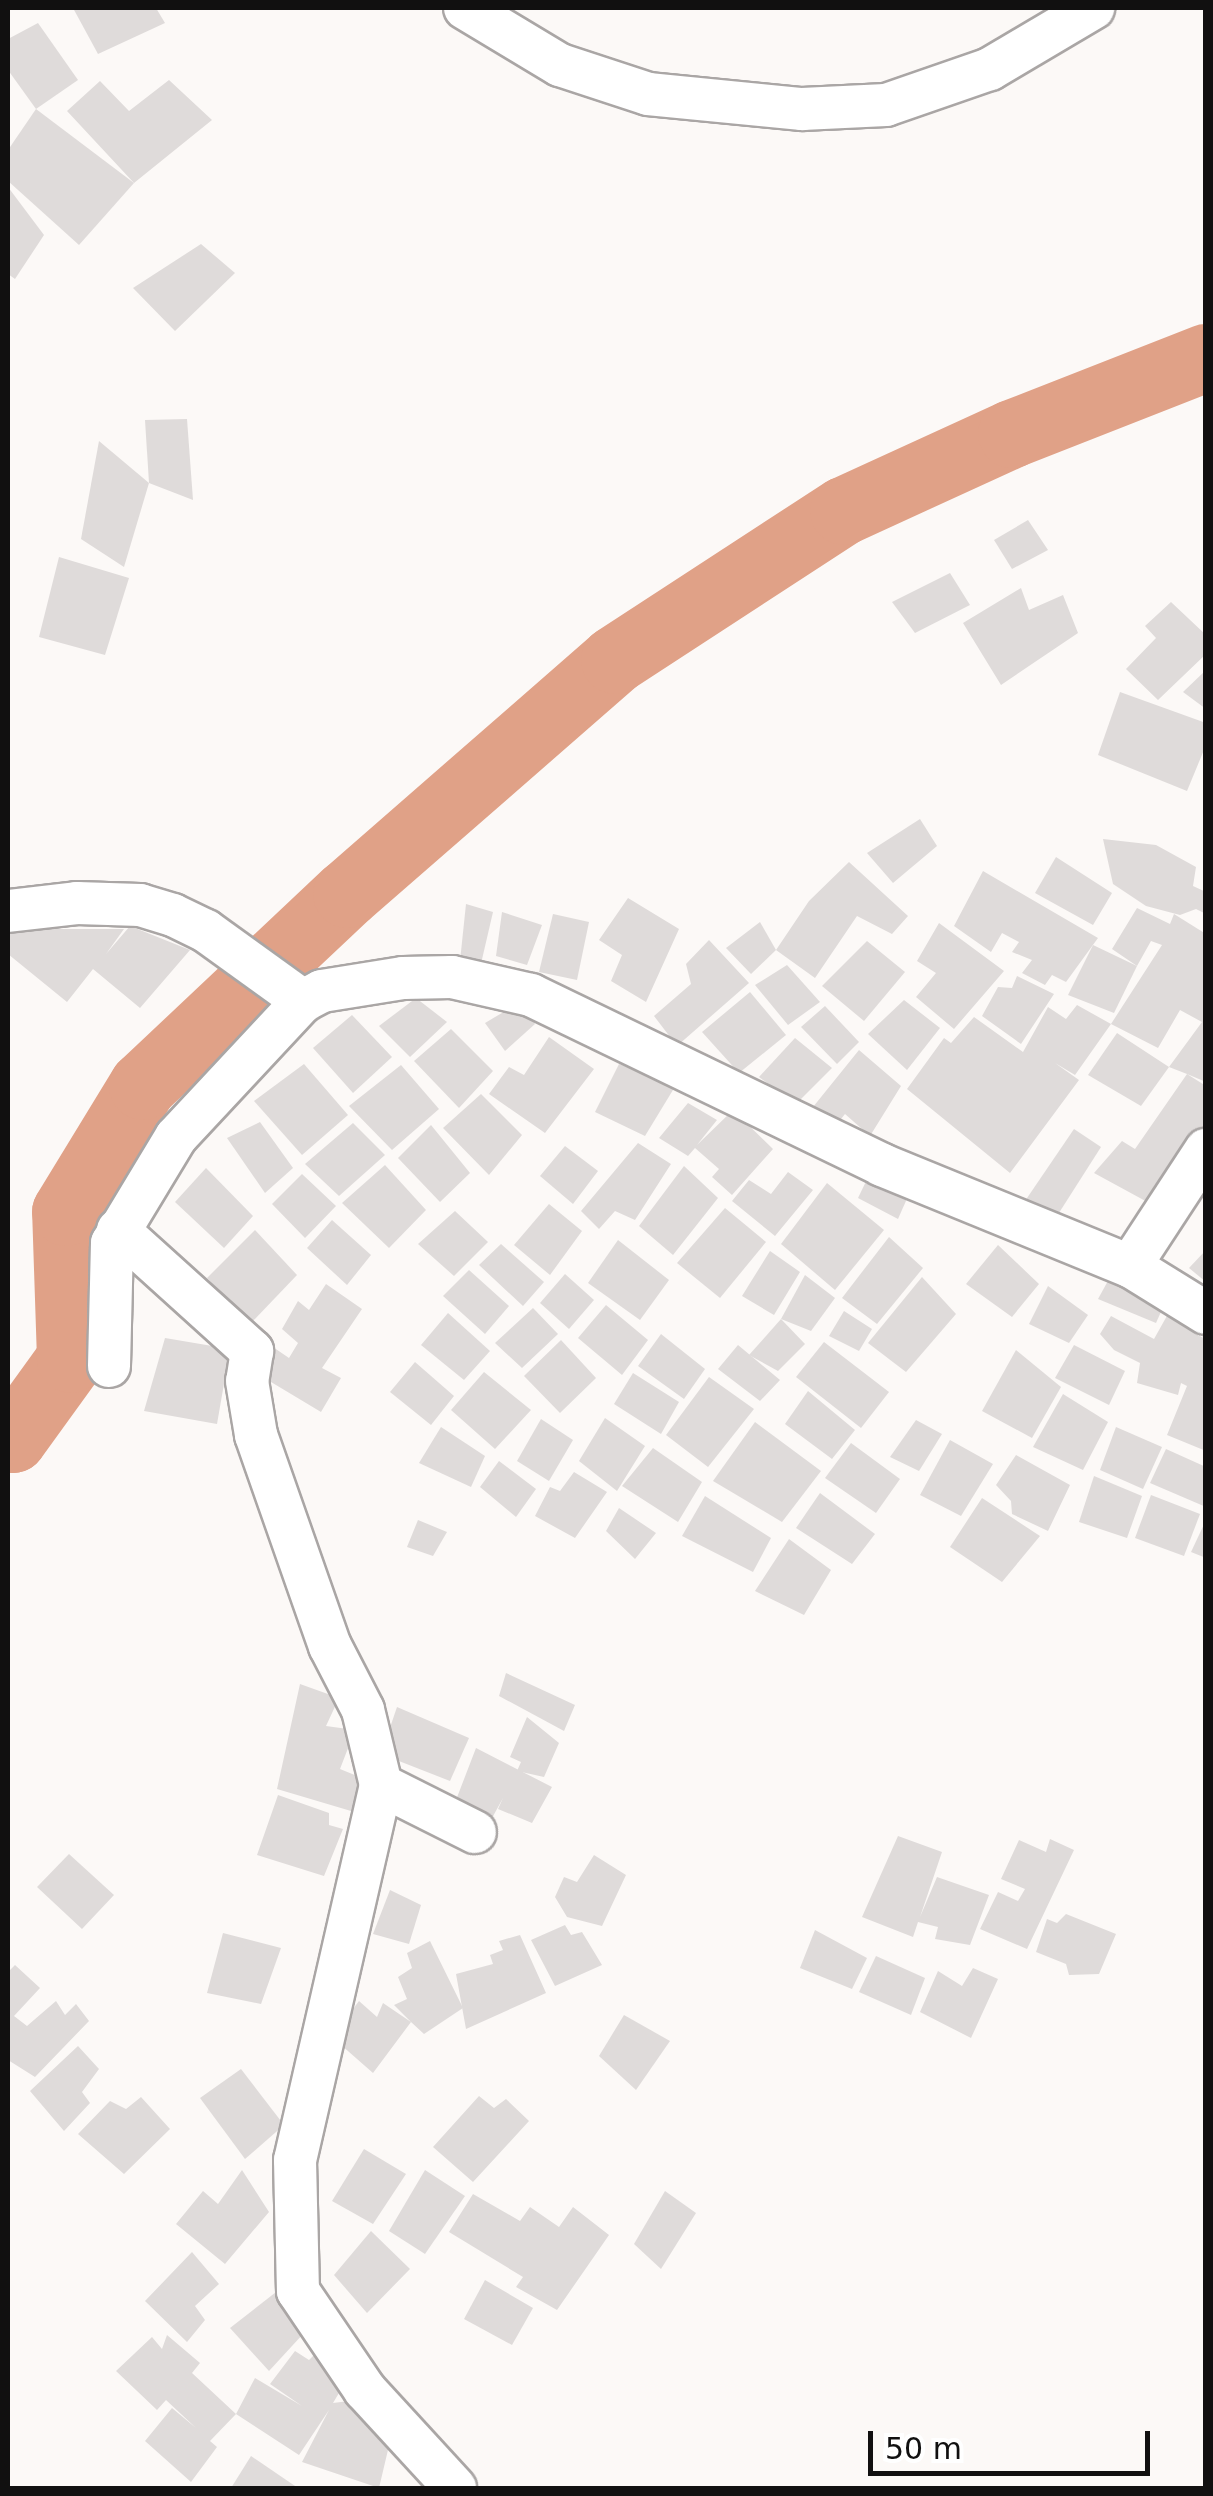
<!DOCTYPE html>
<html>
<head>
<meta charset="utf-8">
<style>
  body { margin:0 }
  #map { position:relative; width:1213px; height:2496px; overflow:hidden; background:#fcf9f7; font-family:"DejaVu Sans",sans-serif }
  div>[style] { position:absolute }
  .river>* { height:68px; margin:-34px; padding:0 34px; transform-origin:34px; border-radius:34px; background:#e0a187 }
  .building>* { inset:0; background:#dfdbda }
  .roads { filter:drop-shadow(2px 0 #aaa6a5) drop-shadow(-2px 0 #aaa6a5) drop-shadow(0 2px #aaa6a5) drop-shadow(0 -2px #aaa6a5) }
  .minor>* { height:42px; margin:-21px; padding:0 21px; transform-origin:21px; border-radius:21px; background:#fff }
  span { translate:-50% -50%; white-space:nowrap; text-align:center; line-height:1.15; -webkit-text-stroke:9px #fff; paint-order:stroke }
  .frame { position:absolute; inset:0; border:10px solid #111010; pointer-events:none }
  .scale { position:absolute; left:868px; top:2431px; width:282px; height:45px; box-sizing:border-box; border:5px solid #111010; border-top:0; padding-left:12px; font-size:30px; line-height:35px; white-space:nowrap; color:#111010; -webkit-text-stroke:8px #fff; paint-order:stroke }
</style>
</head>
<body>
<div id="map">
  <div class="river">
    <i style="left:8px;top:1438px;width:5px;rotate:11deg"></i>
    <i style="left:13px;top:1439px;width:99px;rotate:-54.1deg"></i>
    <i style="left:71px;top:1359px;width:147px;rotate:-91.9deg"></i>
    <i style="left:66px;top:1212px;width:148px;rotate:-58.6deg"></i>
    <i style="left:143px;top:1086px;width:280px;rotate:-43.3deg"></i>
    <i style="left:347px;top:894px;width:356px;rotate:-41.1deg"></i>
    <i style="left:615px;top:660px;width:273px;rotate:-33.1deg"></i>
    <i style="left:844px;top:511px;width:185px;rotate:-24.6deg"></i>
    <i style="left:1012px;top:434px;width:208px;rotate:-21.4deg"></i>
  </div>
  <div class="building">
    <i style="clip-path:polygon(73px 8px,156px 8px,165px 23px,98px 54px)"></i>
    <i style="clip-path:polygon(38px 23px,78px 80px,36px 109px,8px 70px,8px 39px)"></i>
    <i style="clip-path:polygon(169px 80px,212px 120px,134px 183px,67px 111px,100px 81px,129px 111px)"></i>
    <i style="clip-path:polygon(36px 109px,134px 183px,79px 245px,8px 181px,8px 150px)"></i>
    <i style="clip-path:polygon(8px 187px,44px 235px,15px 279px,8px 274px)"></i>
    <i style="clip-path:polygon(201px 244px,235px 273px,175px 331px,133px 288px)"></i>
    <i style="clip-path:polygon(187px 419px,193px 500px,149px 483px,145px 420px)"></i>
    <i style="clip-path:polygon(99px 441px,149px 483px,124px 567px,81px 539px)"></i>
    <i style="clip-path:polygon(1028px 520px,1048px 550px,1012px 569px,994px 540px)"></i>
    <i style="clip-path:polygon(59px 557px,129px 578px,105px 655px,39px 637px)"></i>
    <i style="clip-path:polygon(950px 573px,970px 605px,915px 633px,892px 602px)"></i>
    <i style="clip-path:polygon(1021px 588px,1029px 610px,1063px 595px,1078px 633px,1001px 685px,963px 623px)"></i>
    <i style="clip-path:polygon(1171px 602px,1206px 635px,1206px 654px,1158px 700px,1126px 669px,1156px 638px,1145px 626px)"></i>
    <i style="clip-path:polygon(1206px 670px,1206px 709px,1183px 692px)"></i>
    <i style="clip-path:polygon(1120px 692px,1206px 723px,1206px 745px,1187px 791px,1098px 755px)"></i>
    <i style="clip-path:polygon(920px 819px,937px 846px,893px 883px,867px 853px)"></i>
    <i style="clip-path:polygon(1103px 839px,1156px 845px,1196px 867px,1193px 886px,1206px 892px,1206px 914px,1196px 909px,1180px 915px,1146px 906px,1113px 884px)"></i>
    <i style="clip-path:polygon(1056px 857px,1112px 893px,1093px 925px,1035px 893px)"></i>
    <i style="clip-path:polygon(849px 862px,908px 916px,892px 934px,857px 916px,815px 978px,776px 950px,809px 901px)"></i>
    <i style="clip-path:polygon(983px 871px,1098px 938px,1066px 982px,1052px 975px,1045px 985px,1022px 973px,1032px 960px,1012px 952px,1019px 942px,1002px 933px,991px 952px,954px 926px)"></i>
    <i style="clip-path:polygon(628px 898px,679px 929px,646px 1002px,611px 981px,622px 955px,599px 940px)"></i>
    <i style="clip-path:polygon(466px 904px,493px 912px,480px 968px,460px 961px)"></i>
    <i style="clip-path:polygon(1137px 908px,1170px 924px,1174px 914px,1206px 934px,1206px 1082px,1187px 1074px,1206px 1086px,1206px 1141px,1162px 1210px,1094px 1173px,1122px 1141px,1135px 1149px,1187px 1074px,1169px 1067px,1202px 1022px,1180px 1010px,1158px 1048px,1111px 1024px,1162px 945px,1151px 941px,1137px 966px,1112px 949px)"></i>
    <i style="clip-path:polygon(502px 912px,542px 925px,527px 965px,496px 956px)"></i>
    <i style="clip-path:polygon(553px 914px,589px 922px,577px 980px,539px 972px)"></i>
    <i style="clip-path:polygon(760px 922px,776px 950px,751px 974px,726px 948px)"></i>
    <i style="clip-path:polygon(939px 923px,1004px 971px,954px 1029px,916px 997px,936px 973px,917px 961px)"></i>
    <i style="clip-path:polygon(130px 926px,190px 950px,140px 1008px,93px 969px,67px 1002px,8px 954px,8px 929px,124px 929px,106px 954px)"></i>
    <i style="clip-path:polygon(709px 940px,749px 983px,677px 1046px,654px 1016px,691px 984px,686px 964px)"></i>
    <i style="clip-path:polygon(867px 941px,905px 972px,864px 1021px,822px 986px)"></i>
    <i style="clip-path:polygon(1093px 945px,1137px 966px,1114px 1013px,1068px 995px)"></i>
    <i style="clip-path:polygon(787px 965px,820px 1002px,788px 1025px,755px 985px)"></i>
    <i style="clip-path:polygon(1017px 976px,1054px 994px,1021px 1044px,982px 1016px,998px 987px,1012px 988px)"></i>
    <i style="clip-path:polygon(750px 992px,786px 1035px,739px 1073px,702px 1032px)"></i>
    <i style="clip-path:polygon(416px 998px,447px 1022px,410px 1057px,379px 1026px)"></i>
    <i style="clip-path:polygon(904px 1000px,940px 1028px,907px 1070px,868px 1034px)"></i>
    <i style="clip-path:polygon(522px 1001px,535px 1024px,505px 1051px,485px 1023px)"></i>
    <i style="clip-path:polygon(1077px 1005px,1111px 1024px,1075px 1075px,1055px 1063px,1079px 1080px,1010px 1173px,907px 1089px,944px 1038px,951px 1043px,974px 1017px,1023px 1052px,1048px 1007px,1066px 1019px)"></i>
    <i style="clip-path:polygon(825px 1006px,859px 1042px,837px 1064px,801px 1027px)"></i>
    <i style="clip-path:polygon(352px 1015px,392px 1057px,353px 1093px,313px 1048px)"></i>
    <i style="clip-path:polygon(451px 1029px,493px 1071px,459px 1108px,414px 1061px)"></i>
    <i style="clip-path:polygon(1117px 1033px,1169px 1067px,1141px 1106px,1088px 1075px)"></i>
    <i style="clip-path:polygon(549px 1037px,594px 1069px,545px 1133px,489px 1094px,509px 1067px,524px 1075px)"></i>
    <i style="clip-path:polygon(795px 1038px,832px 1068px,796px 1104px,759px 1077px)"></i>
    <i style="clip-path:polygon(859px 1050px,901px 1086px,870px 1136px,845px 1114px,837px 1124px,813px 1107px)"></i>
    <i style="clip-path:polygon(304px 1064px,348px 1115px,302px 1155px,254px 1101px)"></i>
    <i style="clip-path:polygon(619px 1064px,676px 1085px,645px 1136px,595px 1112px)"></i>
    <i style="clip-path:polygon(401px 1065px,439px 1109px,392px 1150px,349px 1106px)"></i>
    <i style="clip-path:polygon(481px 1094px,522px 1135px,489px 1175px,443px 1128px)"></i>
    <i style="clip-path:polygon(688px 1103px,717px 1120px,697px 1145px,733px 1110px,773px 1149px,732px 1195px,712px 1177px,719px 1169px,695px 1148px,688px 1156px,659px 1138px)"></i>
    <i style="clip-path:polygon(260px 1122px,293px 1168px,265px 1193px,227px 1138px)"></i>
    <i style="clip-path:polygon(353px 1123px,385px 1155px,339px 1196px,305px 1164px)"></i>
    <i style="clip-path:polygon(431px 1125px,470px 1173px,440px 1202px,398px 1158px)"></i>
    <i style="clip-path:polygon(1074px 1129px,1101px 1147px,1057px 1216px,1025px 1201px)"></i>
    <i style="clip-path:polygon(638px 1143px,671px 1164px,635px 1220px,615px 1211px,599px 1229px,581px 1211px)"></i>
    <i style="clip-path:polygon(565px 1146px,598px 1171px,573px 1204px,540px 1176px)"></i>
    <i style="clip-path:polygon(385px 1165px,426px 1210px,389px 1248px,342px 1203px)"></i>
    <i style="clip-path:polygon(684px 1166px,718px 1198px,673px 1255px,639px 1226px)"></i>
    <i style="clip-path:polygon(206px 1168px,253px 1216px,224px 1248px,175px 1202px)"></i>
    <i style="clip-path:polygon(872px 1169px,909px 1194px,898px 1219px,858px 1198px)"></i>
    <i style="clip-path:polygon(788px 1172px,813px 1190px,775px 1236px,732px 1201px,749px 1180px,771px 1194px)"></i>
    <i style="clip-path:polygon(302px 1174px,336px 1206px,305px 1238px,272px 1204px)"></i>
    <i style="clip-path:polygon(827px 1183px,884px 1230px,835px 1290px,781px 1244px)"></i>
    <i style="clip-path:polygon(549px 1204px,582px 1231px,550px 1275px,514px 1245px)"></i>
    <i style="clip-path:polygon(725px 1208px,766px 1242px,720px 1298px,677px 1263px)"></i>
    <i style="clip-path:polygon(455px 1211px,488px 1242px,454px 1276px,418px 1244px)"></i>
    <i style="clip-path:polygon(332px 1220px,371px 1255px,347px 1285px,307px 1248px)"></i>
    <i style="clip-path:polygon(255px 1230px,297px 1275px,252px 1322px,207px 1278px)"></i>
    <i style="clip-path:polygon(889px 1237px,923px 1268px,877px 1324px,842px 1298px)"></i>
    <i style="clip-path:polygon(618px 1240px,669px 1280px,640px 1320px,588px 1283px)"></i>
    <i style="clip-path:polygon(501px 1244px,544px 1282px,523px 1306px,479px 1265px)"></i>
    <i style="clip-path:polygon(998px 1245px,1039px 1284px,1012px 1317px,966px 1284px)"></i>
    <i style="clip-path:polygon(1206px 1250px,1206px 1282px,1189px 1268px)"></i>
    <i style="clip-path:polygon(770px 1251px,800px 1272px,774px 1315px,742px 1296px)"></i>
    <i style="clip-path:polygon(469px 1270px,509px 1306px,485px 1334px,443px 1296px)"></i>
    <i style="clip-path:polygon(565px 1274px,594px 1300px,569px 1329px,540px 1303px)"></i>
    <i style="clip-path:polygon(805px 1275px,835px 1298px,811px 1331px,781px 1319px)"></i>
    <i style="clip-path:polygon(922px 1277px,956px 1314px,906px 1372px,868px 1343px)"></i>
    <i style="clip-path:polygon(1109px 1279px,1164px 1305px,1156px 1323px,1098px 1299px)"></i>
    <i style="clip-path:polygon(326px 1284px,362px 1309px,322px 1368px,341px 1378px,321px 1412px,256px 1373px,270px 1345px,289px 1358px,298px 1343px,282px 1329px,298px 1301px,309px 1310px)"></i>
    <i style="clip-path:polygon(1048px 1286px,1088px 1315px,1069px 1343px,1029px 1324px)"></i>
    <i style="clip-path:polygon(606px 1305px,648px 1340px,622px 1375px,578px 1338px)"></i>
    <i style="clip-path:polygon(533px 1308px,558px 1334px,522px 1368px,495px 1343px)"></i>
    <i style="clip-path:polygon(844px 1311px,872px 1329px,859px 1351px,829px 1336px)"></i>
    <i style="clip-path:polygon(448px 1313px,490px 1351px,464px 1380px,421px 1345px)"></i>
    <i style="clip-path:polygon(1168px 1314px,1197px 1327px,1195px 1334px,1206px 1339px,1206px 1451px,1167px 1435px,1187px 1386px,1181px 1383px,1178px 1395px,1137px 1383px,1140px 1363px,1114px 1350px,1100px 1334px,1111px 1316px,1154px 1339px)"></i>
    <i style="clip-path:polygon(781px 1319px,805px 1344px,778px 1371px,749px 1355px)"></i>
    <i style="clip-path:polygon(661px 1334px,705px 1369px,684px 1399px,638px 1366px)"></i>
    <i style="clip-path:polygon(165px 1338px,230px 1349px,217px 1424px,144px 1411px)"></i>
    <i style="clip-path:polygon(561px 1340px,596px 1378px,560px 1413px,524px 1376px)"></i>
    <i style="clip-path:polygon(824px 1342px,889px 1392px,861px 1428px,796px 1377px)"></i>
    <i style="clip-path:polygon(738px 1345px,780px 1380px,760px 1401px,718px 1369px)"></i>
    <i style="clip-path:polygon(1074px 1345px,1125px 1371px,1109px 1405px,1055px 1378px)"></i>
    <i style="clip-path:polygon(1016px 1350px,1061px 1387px,1032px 1438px,982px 1411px)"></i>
    <i style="clip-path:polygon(415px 1362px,454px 1396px,431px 1425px,390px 1392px)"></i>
    <i style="clip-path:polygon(484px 1372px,531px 1410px,495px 1449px,451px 1410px)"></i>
    <i style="clip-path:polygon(633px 1373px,679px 1402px,661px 1434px,614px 1404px)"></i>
    <i style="clip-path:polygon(709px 1377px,754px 1409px,708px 1467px,666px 1435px)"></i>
    <i style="clip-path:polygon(808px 1391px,855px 1430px,832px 1459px,785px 1424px)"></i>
    <i style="clip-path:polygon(1063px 1394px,1108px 1422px,1083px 1470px,1033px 1447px)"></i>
    <i style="clip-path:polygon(605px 1418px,645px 1446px,617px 1491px,579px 1461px)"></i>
    <i style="clip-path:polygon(541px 1419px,573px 1440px,549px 1481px,517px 1461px)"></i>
    <i style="clip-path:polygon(916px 1420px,942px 1434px,919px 1471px,890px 1457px)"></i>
    <i style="clip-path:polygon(755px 1422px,821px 1471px,782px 1522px,713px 1481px)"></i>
    <i style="clip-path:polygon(441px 1427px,485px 1456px,471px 1487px,419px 1463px)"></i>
    <i style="clip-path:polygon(1116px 1427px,1162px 1447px,1143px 1489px,1100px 1470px)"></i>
    <i style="clip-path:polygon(950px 1440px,993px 1464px,961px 1516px,920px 1495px)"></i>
    <i style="clip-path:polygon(851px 1443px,900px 1479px,876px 1513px,825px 1478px)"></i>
    <i style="clip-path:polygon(653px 1448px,702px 1482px,678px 1522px,622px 1486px)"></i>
    <i style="clip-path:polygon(1166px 1449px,1206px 1467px,1206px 1507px,1150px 1483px)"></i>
    <i style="clip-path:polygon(1016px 1455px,1070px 1485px,1048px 1531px,1012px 1514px,1011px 1501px,996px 1485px)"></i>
    <i style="clip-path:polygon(499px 1461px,536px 1489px,516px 1517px,480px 1487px)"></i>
    <i style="clip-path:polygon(574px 1472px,607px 1492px,575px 1538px,535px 1516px,550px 1487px,560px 1491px)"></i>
    <i style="clip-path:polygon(1094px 1476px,1142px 1496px,1127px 1538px,1079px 1522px)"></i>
    <i style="clip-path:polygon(820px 1493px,875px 1534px,852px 1564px,796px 1528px)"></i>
    <i style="clip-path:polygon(1151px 1495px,1200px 1514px,1184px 1556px,1135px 1538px)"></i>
    <i style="clip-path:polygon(705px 1496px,771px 1538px,753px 1572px,682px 1536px)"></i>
    <i style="clip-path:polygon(982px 1498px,1040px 1536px,1002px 1582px,950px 1547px)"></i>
    <i style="clip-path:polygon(619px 1508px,656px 1533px,635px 1559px,606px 1531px)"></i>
    <i style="clip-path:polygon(418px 1520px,447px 1532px,433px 1556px,407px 1547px)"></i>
    <i style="clip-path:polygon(1206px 1520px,1206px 1558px,1191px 1552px)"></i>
    <i style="clip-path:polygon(789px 1539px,831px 1570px,804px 1615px,755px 1591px)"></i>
    <i style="clip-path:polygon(506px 1673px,575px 1705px,564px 1731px,499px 1696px)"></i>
    <i style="clip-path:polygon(300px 1684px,339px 1698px,326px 1726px,355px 1730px,340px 1769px,362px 1778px,351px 1811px,277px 1789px)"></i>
    <i style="clip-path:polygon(397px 1707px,469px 1738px,450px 1781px,381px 1754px)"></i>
    <i style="clip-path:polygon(527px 1717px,559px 1743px,544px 1777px,517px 1771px,521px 1762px,510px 1757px)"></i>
    <i style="clip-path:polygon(476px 1748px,552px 1787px,532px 1823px,498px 1809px,503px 1798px,486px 1829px,451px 1813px)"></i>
    <i style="clip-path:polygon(278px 1795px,329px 1813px,329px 1825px,343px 1829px,324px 1876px,257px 1855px)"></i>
    <i style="clip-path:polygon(898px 1836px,942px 1852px,920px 1917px,937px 1877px,989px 1895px,970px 1945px,935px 1939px,938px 1927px,918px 1922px,913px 1937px,862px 1917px)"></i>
    <i style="clip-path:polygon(1050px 1839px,1074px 1850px,1027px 1949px,980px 1929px,998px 1892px,1018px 1901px,1025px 1889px,1001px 1879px,1019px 1840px,1046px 1852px)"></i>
    <i style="clip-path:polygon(69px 1854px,114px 1895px,82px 1929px,37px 1887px)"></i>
    <i style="clip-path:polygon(594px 1855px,626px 1875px,602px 1926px,567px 1917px,555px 1897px,564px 1877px,577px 1882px)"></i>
    <i style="clip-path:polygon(390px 1890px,421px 1905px,409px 1944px,373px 1934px)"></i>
    <i style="clip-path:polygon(1066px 1914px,1116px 1934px,1099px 1974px,1069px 1975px,1066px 1964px,1036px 1952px,1047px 1919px,1057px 1923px)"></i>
    <i style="clip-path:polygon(565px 1925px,571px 1935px,582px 1932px,602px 1965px,555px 1986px,531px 1940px)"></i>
    <i style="clip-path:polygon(815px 1930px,867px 1958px,852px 1989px,800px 1968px)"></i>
    <i style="clip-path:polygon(223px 1933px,281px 1948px,261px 2004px,207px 1993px)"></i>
    <i style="clip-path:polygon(520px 1935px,546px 1993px,466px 2029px,456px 1974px,493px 1964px,490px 1955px,503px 1950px,499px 1941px)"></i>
    <i style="clip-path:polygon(430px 1941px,463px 2008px,424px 2034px,411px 2022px,373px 2073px,332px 2037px,359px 2001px,377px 2017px,383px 2003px,411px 2022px,394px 2005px,407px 1999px,398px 1977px,412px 1968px,407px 1953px)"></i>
    <i style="clip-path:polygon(876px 1956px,925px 1978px,911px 2015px,859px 1992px)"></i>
    <i style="clip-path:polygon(15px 1965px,40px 1988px,14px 2016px,27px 2026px,56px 2001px,65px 2015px,76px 2004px,89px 2021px,35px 2077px,8px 2060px,8px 1972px)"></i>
    <i style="clip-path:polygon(973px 1968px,998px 1979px,971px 2038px,920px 2012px,938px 1971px,962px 1986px)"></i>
    <i style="clip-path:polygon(624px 2015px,670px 2041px,636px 2090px,599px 2056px)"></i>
    <i style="clip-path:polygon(78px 2046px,99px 2069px,82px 2092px,90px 2103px,64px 2131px,30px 2091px)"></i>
    <i style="clip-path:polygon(241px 2069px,284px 2125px,245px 2159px,200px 2098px)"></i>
    <i style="clip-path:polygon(479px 2096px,494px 2108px,506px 2099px,529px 2121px,473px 2182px,433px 2147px)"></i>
    <i style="clip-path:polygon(141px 2097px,170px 2129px,124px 2174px,78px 2134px,110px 2101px,126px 2109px)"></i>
    <i style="clip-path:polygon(364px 2149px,406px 2174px,373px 2224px,332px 2201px)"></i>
    <i style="clip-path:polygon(242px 2170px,269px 2212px,225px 2264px,176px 2224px,203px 2191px,218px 2204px)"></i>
    <i style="clip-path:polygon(425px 2170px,465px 2196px,425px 2254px,389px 2231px)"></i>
    <i style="clip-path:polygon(665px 2191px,696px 2213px,661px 2269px,634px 2244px)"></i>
    <i style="clip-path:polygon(473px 2194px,520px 2221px,530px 2207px,559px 2227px,573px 2207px,609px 2235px,557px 2310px,516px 2287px,523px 2277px,449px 2232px)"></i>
    <i style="clip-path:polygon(371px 2231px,410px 2269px,367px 2313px,334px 2275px)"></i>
    <i style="clip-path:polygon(192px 2252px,219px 2284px,195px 2306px,205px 2320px,187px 2342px,145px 2301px)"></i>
    <i style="clip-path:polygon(485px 2280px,533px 2308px,512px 2345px,464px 2319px)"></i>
    <i style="clip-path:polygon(285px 2285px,315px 2321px,269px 2371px,230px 2328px)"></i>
    <i style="clip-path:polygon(167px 2335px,200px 2363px,192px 2373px,236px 2414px,210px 2441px,217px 2447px,191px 2482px,145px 2441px,172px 2408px,196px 2428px,166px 2400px,157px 2410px,116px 2371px,152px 2337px,162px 2349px)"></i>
    <i style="clip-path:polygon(319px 2350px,345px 2383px,333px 2403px,349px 2401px,392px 2433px,379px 2488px,302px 2462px,329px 2410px,299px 2455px,236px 2414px,255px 2378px,302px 2406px,270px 2384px,295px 2351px,309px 2360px)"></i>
    <i style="clip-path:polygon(251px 2456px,298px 2488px,231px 2488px)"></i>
  </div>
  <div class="roads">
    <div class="minor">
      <i style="left:465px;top:8px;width:111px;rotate:31deg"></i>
      <i style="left:560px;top:65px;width:93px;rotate:18.2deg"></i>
      <i style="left:648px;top:94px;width:155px;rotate:5.6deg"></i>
      <i style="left:802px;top:109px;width:84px;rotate:-2.7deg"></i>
      <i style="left:886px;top:105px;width:110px;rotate:-19.1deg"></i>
      <i style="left:990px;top:69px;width:120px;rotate:-30.6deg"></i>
      <i style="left:8px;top:911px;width:69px;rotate:-6.6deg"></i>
      <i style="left:77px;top:903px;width:63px;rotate:1.8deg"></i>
      <i style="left:140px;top:905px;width:34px;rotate:17deg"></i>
      <i style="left:173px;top:915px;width:37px;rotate:26deg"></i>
      <i style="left:206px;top:931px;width:120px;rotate:35.8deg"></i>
      <i style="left:118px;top:1230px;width:181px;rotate:42.1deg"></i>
      <i style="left:252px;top:1351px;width:30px;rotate:99deg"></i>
      <i style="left:247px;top:1381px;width:55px;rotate:80.5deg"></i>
      <i style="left:256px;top:1435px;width:224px;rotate:70.7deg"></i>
      <i style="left:330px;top:1646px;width:72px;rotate:62.7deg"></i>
      <i style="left:363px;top:1710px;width:77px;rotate:76.5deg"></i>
      <i style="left:381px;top:1785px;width:385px;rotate:102.9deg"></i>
      <i style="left:295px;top:2160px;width:131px;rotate:88.7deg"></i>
      <i style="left:298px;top:2291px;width:120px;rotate:55.9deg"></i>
      <i style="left:365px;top:2390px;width:133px;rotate:47.4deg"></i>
      <i style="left:1130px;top:1266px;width:139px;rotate:-56.8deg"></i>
      <i style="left:109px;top:1366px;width:123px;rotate:-88.6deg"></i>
      <i style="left:112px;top:1243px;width:124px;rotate:-58.9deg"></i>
      <i style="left:176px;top:1137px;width:186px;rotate:-47deg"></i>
      <i style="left:303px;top:1001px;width:21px;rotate:-28deg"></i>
      <i style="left:322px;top:991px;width:82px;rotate:-9.1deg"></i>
      <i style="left:403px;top:978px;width:49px;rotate:-1.2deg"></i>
      <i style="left:452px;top:977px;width:81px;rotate:12.8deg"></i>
      <i style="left:531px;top:995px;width:390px;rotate:25.8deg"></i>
      <i style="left:882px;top:1165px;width:268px;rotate:22.2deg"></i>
      <i style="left:1130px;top:1266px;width:89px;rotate:31.7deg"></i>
      <i style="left:381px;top:1785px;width:105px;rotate:26.6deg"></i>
    </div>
  </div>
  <div class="frame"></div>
  <div class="scale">50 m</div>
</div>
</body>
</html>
